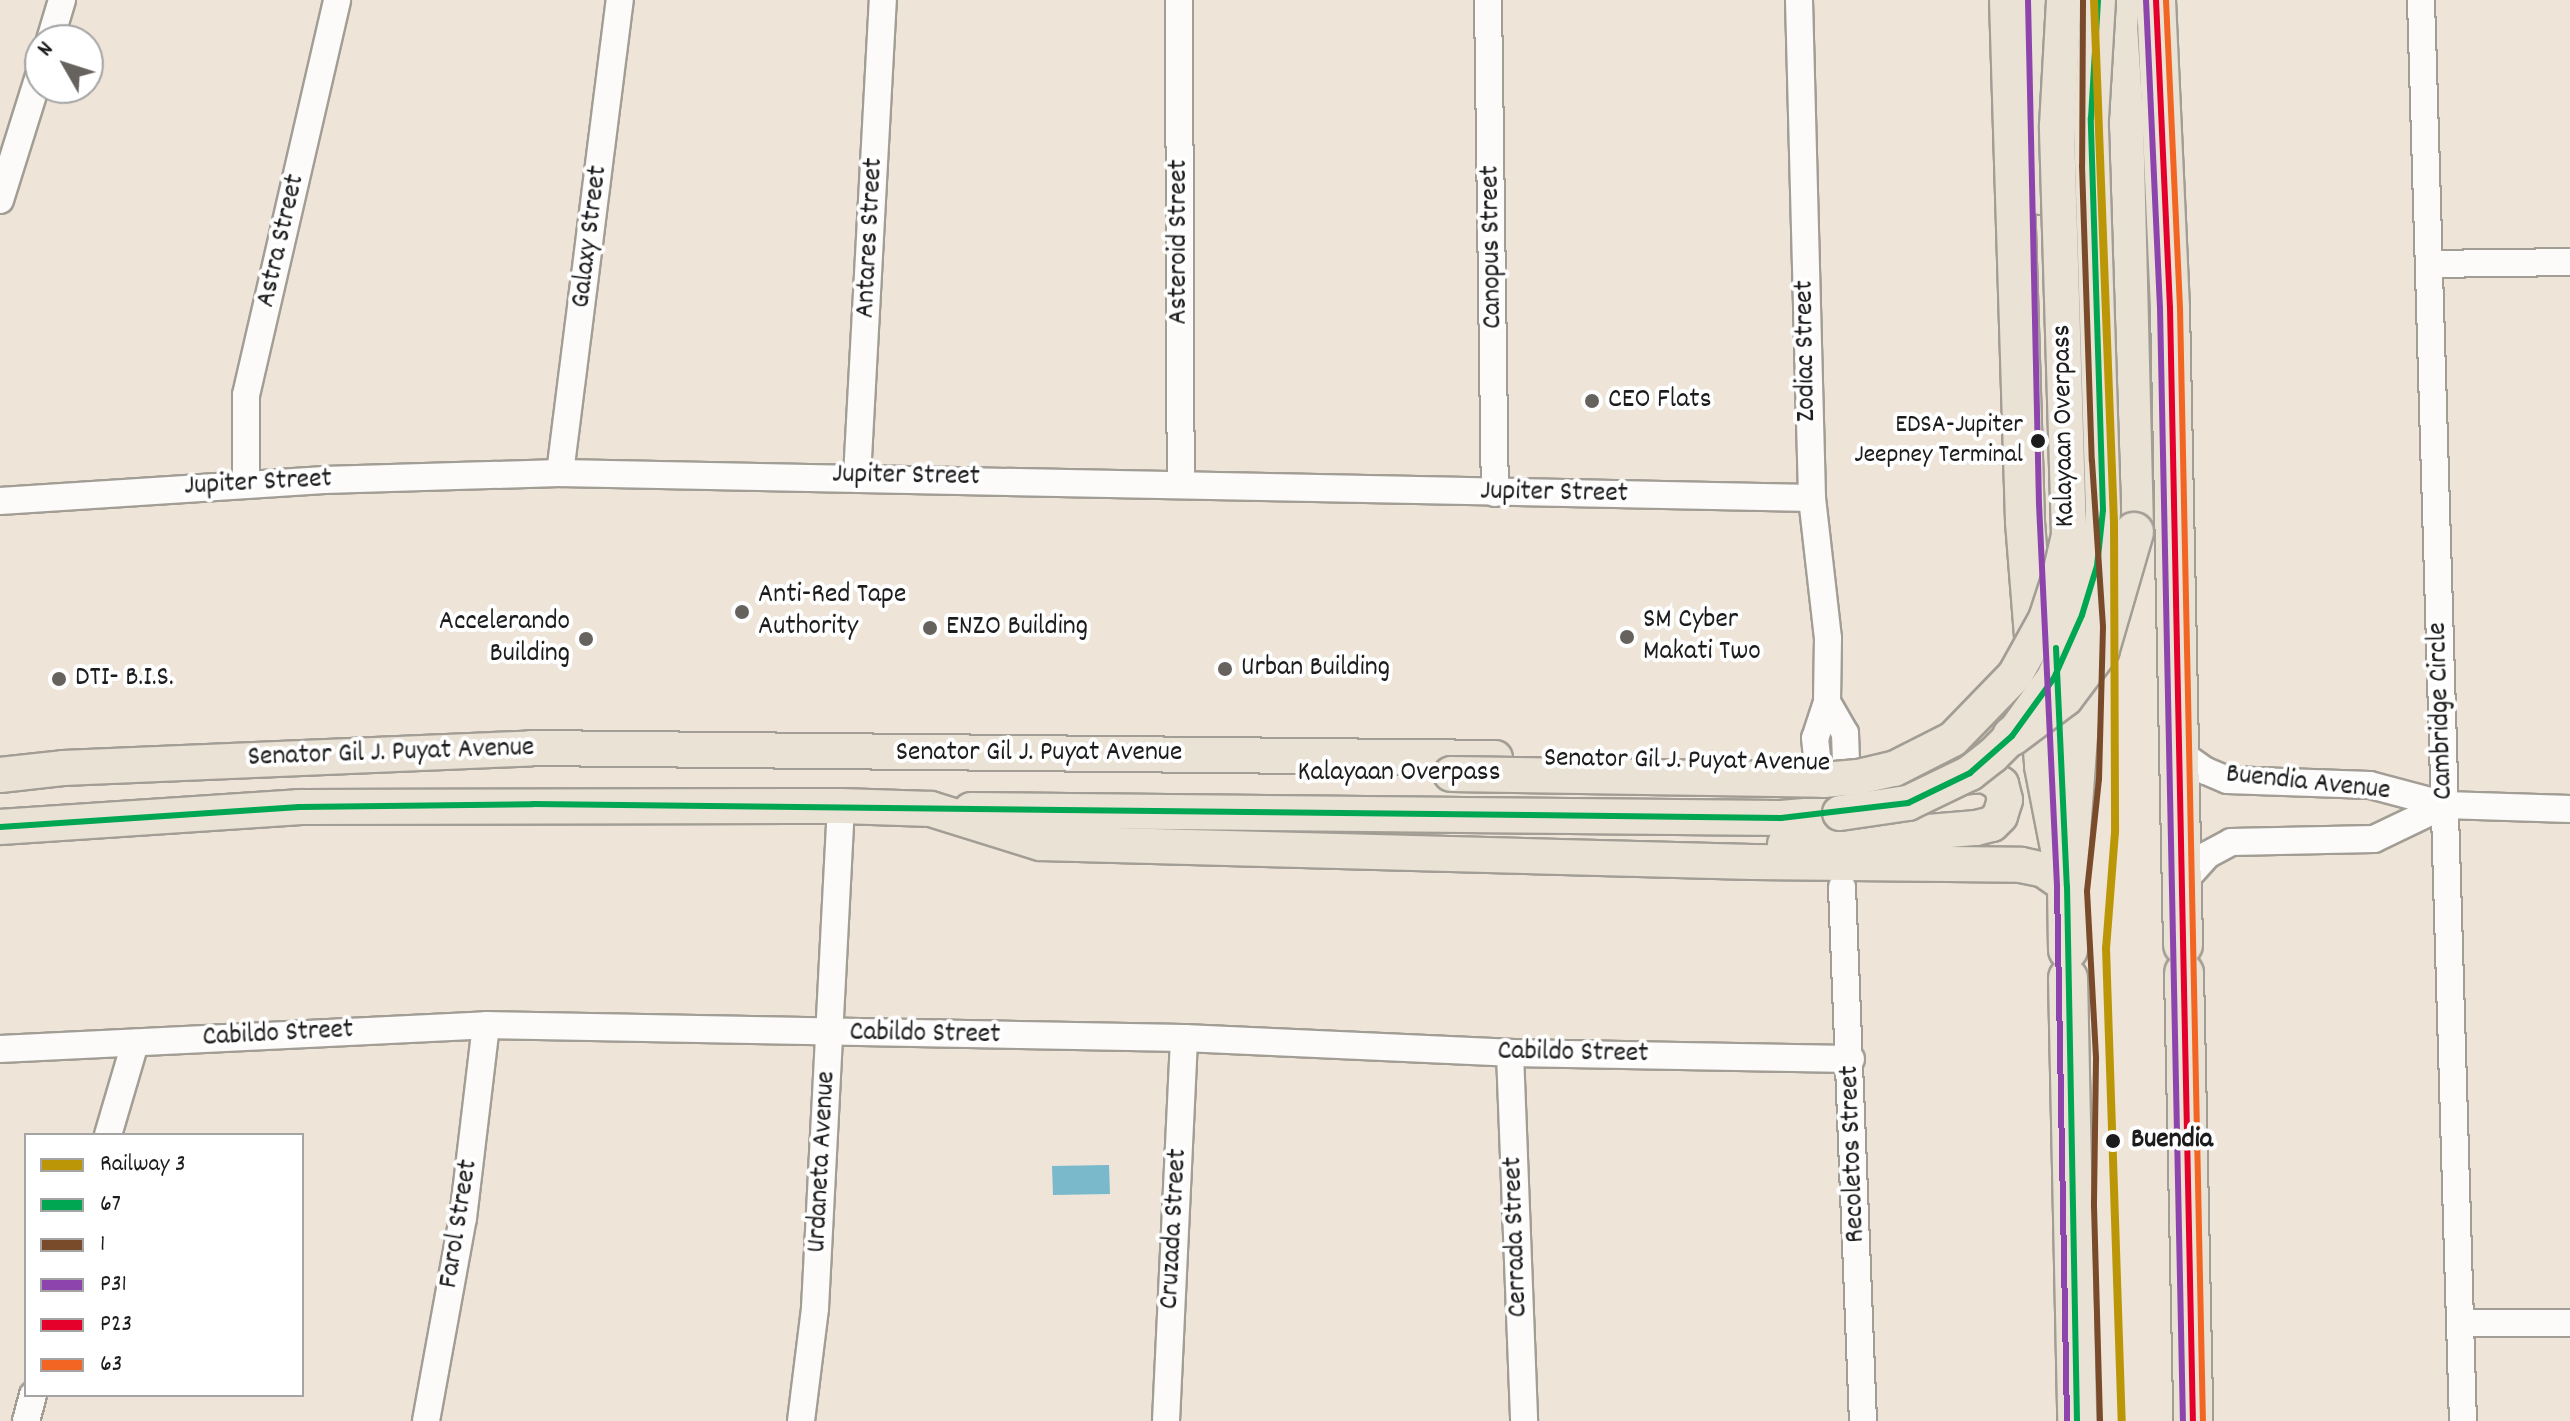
<!DOCTYPE html>
<html>
<head>
<meta charset="utf-8">
<style>
  body { margin:0 }
  #map { position:relative; width:2570px; height:1421px; overflow:hidden; background:#eee5d8; font-family:Dekko,sans-serif }
  div>[style] { position:absolute }
  .water>* { inset:0; background:#79b9cb }
  .roads { filter:drop-shadow(2px 0 #a29d95) drop-shadow(-2px 0 #a29d95) drop-shadow(0 2px #a29d95) drop-shadow(0 -2px #a29d95) }
  .minor>* { height:26px; margin:-13px; padding:0 13px; transform-origin:13px; border-radius:13px; background:#fcfbf9 }
  .major>* { height:34px; margin:-17px; padding:0 17px; transform-origin:17px; border-radius:17px; background:#eae2d5 }
  .highway>* { height:38px; margin:-19px; padding:0 19px; transform-origin:19px; border-radius:19px; background:#eae2d5 }
  .bridges { filter:drop-shadow(2px 0 #a29d95) drop-shadow(-2px 0 #a29d95) drop-shadow(0 2px #a29d95) drop-shadow(0 -2px #a29d95) }
  .major-bridge>* { height:34px; margin:-17px; padding:0 17px; transform-origin:17px; border-radius:17px; background:#eae2d5 }
  .highway-bridge>* { height:38px; margin:-19px; padding:0 19px; transform-origin:19px; border-radius:19px; background:#eae2d5 }
  .bus-1>* { height:6px; margin:-3px; padding:0 3px; transform-origin:3px; border-radius:3px; background:#00a651 }
  .bus-2>* { height:6px; margin:-3px; padding:0 3px; transform-origin:3px; border-radius:3px; background:#7a4b2a }
  .bus-3>* { height:6px; margin:-3px; padding:0 3px; transform-origin:3px; border-radius:3px; background:#8e44ad }
  .bus-4>* { height:6px; margin:-3px; padding:0 3px; transform-origin:3px; border-radius:3px; background:#e4002b }
  .bus-5>* { height:6px; margin:-3px; padding:0 3px; transform-origin:3px; border-radius:3px; background:#f26522 }
  .rail-1>* { height:8px; margin:-4px; padding:0 4px; transform-origin:4px; border-radius:4px; background:#bb9708 }
  .dots>* { width:22px; height:22px; translate:-50% -50%; box-sizing:border-box; border:4px solid #fff; border-radius:50% }
  span { translate:-50% -50%; white-space:nowrap; text-align:center; line-height:1.15; -webkit-text-stroke:8px #fff; paint-order:stroke }
  .bus-label { font-size:26px; color:#1c1c1c }
  .right { translate:-100% -50%; text-align:right }
  .street-label { font-size:28px; color:#1c1c1c }
  .poi-label { font-size:28px; color:#1c1c1c }
  .left { translate:0 -50%; text-align:left }
  .stop-label { font-size:28px; color:#1c1c1c; font-weight:700 }
  .legend { position:absolute; left:24px; top:1133px; width:280px; height:264px; box-sizing:border-box; background:#fff; border:2px solid #a4a4a4; margin:0; padding:10px 14px; list-style:none; font-size:24px; color:#1c1c1c }
  .legend li { display:flex; align-items:center; gap:16px; height:40px }
  .legend b { width:40px; border:2px solid #a4a4a4 }
  .north { position:absolute; left:24px; top:24px; width:80px; height:80px; box-sizing:border-box; background:#fff; border:2px solid #a4a4a4; border-radius:50%; rotate:309deg; font-size:22px; font-weight:700; line-height:32px; text-align:center; color:#1c1c1c }
  .north::after { content:''; display:block; margin:auto; width:28px; height:36px; background:#66625e; clip-path:polygon(50% 0,100% 100%,50% 72%,0 100%) }
</style>
</head>
<body>
<div id="map">
  <div class="water">
    <i style="clip-path:polygon(1109px 1165px,1110px 1194px,1053px 1195px,1052px 1166px)"></i>
  </div>
  <div class="roads">
    <div class="minor">
      <i style="left:1179px;top:0;width:484px;rotate:89.8deg"></i>
      <i style="left:1488px;top:0;width:493px;rotate:89.2deg"></i>
      <i style="left:1799px;top:0;width:498px;rotate:88.5deg"></i>
      <i style="left:1812px;top:498px;width:141px;rotate:83.5deg"></i>
      <i style="left:1828px;top:638px;width:64px;rotate:90.9deg"></i>
      <i style="left:1827px;top:702px;width:38px;rotate:108deg"></i>
      <i style="left:1815px;top:738px;width:27px;rotate:84deg"></i>
      <i style="left:2421px;top:0;width:1422px;rotate:88.31deg"></i>
      <i style="left:50px;top:40px;width:42px;rotate:-73.3deg"></i>
      <i style="left:0;top:200px;width:134px;rotate:-72.6deg"></i>
      <i style="left:2429px;top:264px;width:141px;rotate:-0.8deg"></i>
      <i style="left:560px;top:473px;width:477px;rotate:-82.8deg"></i>
      <i style="left:857px;top:477px;width:478px;rotate:-86.9deg"></i>
      <i style="left:246px;top:485px;width:90px;rotate:-90deg"></i>
      <i style="left:246px;top:395px;width:405px;rotate:-77deg"></i>
      <i style="left:0;top:501px;width:325px;rotate:-3.7deg"></i>
      <i style="left:324px;top:480px;width:236px;rotate:-1.7deg"></i>
      <i style="left:560px;top:473px;width:1252px;rotate:1.14deg"></i>
      <i style="left:1827px;top:702px;width:36px;rotate:60deg"></i>
      <i style="left:1845px;top:733px;width:31px;rotate:88deg"></i>
      <i style="left:2177px;top:751px;width:35px;rotate:35deg"></i>
      <i style="left:2206px;top:771px;width:23px;rotate:23deg"></i>
      <i style="left:2227px;top:780px;width:143px;rotate:2deg"></i>
      <i style="left:2370px;top:785px;width:78px;rotate:14.9deg"></i>
      <i style="left:2445px;top:805px;width:125px;rotate:1.8deg"></i>
      <i style="left:2183px;top:882px;width:36px;rotate:-48deg"></i>
      <i style="left:2207px;top:855px;width:27px;rotate:-28deg"></i>
      <i style="left:2231px;top:842px;width:143px;rotate:-1.2deg"></i>
      <i style="left:2374px;top:839px;width:79px;rotate:-25.6deg"></i>
      <i style="left:1842px;top:887px;width:534px;rotate:87.75deg"></i>
      <i style="left:0;top:1049px;width:487px;rotate:-2.8deg"></i>
      <i style="left:486px;top:1025px;width:698px;rotate:1.07deg"></i>
      <i style="left:1184px;top:1038px;width:326px;rotate:2.6deg"></i>
      <i style="left:1510px;top:1053px;width:341px;rotate:1deg"></i>
      <i style="left:1510px;top:1053px;width:368px;rotate:87.8deg"></i>
      <i style="left:108px;top:1135px;width:96px;rotate:-73.6deg"></i>
      <i style="left:2460px;top:1323px;width:110px"></i>
      <i style="left:26px;top:1421px;width:27px;rotate:-75deg"></i>
      <i style="left:426px;top:1421px;width:206px;rotate:-79.7deg"></i>
      <i style="left:463px;top:1218px;width:194px;rotate:-83.2deg"></i>
      <i style="left:801px;top:1421px;width:114px;rotate:-82.9deg"></i>
      <i style="left:815px;top:1308px;width:503px;rotate:-87.04deg"></i>
      <i style="left:1166px;top:1421px;width:383px;rotate:-87.3deg"></i>
    </div>
    <div class="major">
      <i style="left:0;top:775px;width:63px;rotate:-6.3deg"></i>
      <i style="left:63px;top:768px;width:468px;rotate:-2.4deg"></i>
      <i style="left:531px;top:748px;width:964px;rotate:0.59deg"></i>
      <i style="left:971px;top:810px;width:810px;rotate:0.57deg"></i>
      <i style="left:1781px;top:818px;width:59px;rotate:-4.8deg"></i>
      <i style="left:0;top:827px;width:300px;rotate:-3.8deg"></i>
      <i style="left:299px;top:807px;width:542px;rotate:-0.11deg"></i>
      <i style="left:841px;top:806px;width:90px;rotate:1.9deg"></i>
      <i style="left:931px;top:809px;width:114px;rotate:17.3deg"></i>
      <i style="left:1040px;top:843px;width:713px;rotate:1.53deg"></i>
      <i style="left:1753px;top:862px;width:268px;rotate:0.6deg"></i>
      <i style="left:2021px;top:865px;width:24px;rotate:12deg"></i>
      <i style="left:2044px;top:870px;width:28px;rotate:35deg"></i>
      <i style="left:1785px;top:844px;width:192px;rotate:-4.8deg"></i>
      <i style="left:1976px;top:828px;width:16px;rotate:-14deg"></i>
      <i style="left:1992px;top:824px;width:11px;rotate:-45deg"></i>
      <i style="left:2000px;top:816px;width:17px;rotate:-73deg"></i>
      <i style="left:2005px;top:800px;width:16px;rotate:-104deg"></i>
      <i style="left:2001px;top:784px;width:18px;rotate:-151deg"></i>
      <i style="left:1985px;top:775px;width:124px;rotate:175.4deg"></i>
    </div>
    <div class="highway">
      <i style="left:2009px;top:0;width:522px;rotate:88.24deg"></i>
      <i style="left:2025px;top:522px;width:245px;rotate:85.5deg"></i>
      <i style="left:2044px;top:766px;width:84px;rotate:79deg"></i>
      <i style="left:2038px;top:0;width:195px;rotate:89.1deg"></i>
      <i style="left:2120px;top:0;width:26px;rotate:94deg"></i>
      <i style="left:2118px;top:26px;width:93px;rotate:86.3deg"></i>
      <i style="left:2124px;top:119px;width:413px;rotate:88.6deg"></i>
      <i style="left:2156px;top:0;width:308px;rotate:87.4deg"></i>
      <i style="left:2170px;top:308px;width:637px;rotate:88.83deg"></i>
      <i style="left:2079px;top:357px;width:210px;rotate:88.1deg"></i>
      <i style="left:2068px;top:950px;width:64px;rotate:-90.9deg"></i>
      <i style="left:2067px;top:886px;width:234px;rotate:-85.8deg"></i>
      <i style="left:2184px;top:973px;width:448px;rotate:88.8deg"></i>
      <i style="left:2068px;top:978px;width:443px;rotate:88.8deg"></i>
    </div>
  </div>
  <div class="bridges">
    <div class="major-bridge">
      <i style="left:1451px;top:774px;width:372px;rotate:0.9deg"></i>
      <i style="left:1823px;top:780px;width:35px;rotate:-5deg"></i>
      <i style="left:1858px;top:777px;width:37px;rotate:-13deg"></i>
      <i style="left:1894px;top:769px;width:66px;rotate:-27deg"></i>
      <i style="left:1953px;top:739px;width:89px;rotate:-45.9deg"></i>
      <i style="left:2015px;top:675px;width:64px;rotate:-61deg"></i>
      <i style="left:2046px;top:619px;width:38px;rotate:-72deg"></i>
      <i style="left:2058px;top:583px;width:49px;rotate:-77.1deg"></i>
      <i style="left:2069px;top:535px;width:409px;rotate:-91.7deg"></i>
      <i style="left:2057px;top:126px;width:126px;rotate:-86.8deg"></i>
      <i style="left:1840px;top:813px;width:69px;rotate:-8.4deg"></i>
      <i style="left:1908px;top:803px;width:69px;rotate:-25.8deg"></i>
      <i style="left:1970px;top:773px;width:28px;rotate:-38deg"></i>
      <i style="left:1992px;top:756px;width:28px;rotate:-45deg"></i>
      <i style="left:2012px;top:736px;width:72px;rotate:-54.1deg"></i>
      <i style="left:2054px;top:678px;width:96px;rotate:-67.4deg"></i>
      <i style="left:2091px;top:589px;width:50px;rotate:-78.5deg"></i>
      <i style="left:2101px;top:540px;width:30px;rotate:-86deg"></i>
      <i style="left:2103px;top:510px;width:392px;rotate:-91.8deg"></i>
      <i style="left:2091px;top:118px;width:118px;rotate:-86.6deg"></i>
    </div>
    <div class="highway-bridge">
      <i style="left:2012px;top:736px;width:65px;rotate:-36.9deg"></i>
      <i style="left:2064px;top:697px;width:60px;rotate:-53.1deg"></i>
      <i style="left:2100px;top:649px;width:122px;rotate:-73.8deg"></i>
    </div>
  </div>
  <div class="bus-1">
    <i style="left:2056px;top:648px;width:238px;rotate:87.4deg"></i>
    <i style="left:2067px;top:886px;width:535px;rotate:88.93deg"></i>
    <i style="left:0;top:827px;width:300px;rotate:-3.8deg"></i>
    <i style="left:299px;top:807px;width:234px;rotate:-0.7deg"></i>
    <i style="left:533px;top:804px;width:1248px;rotate:0.64deg"></i>
    <i style="left:1781px;top:818px;width:128px;rotate:-6.7deg"></i>
    <i style="left:1908px;top:803px;width:69px;rotate:-25.8deg"></i>
    <i style="left:1970px;top:773px;width:56px;rotate:-41.4deg"></i>
    <i style="left:2012px;top:736px;width:72px;rotate:-54.1deg"></i>
    <i style="left:2054px;top:678px;width:69px;rotate:-66deg"></i>
    <i style="left:2082px;top:615px;width:51px;rotate:-73deg"></i>
    <i style="left:2097px;top:566px;width:56px;rotate:-83.9deg"></i>
    <i style="left:2103px;top:510px;width:392px;rotate:-91.8deg"></i>
    <i style="left:2091px;top:118px;width:118px;rotate:-86.6deg"></i>
  </div>
  <div class="bus-2">
    <i style="left:2083px;top:0;width:166px;rotate:90.3deg"></i>
    <i style="left:2082px;top:166px;width:295px;rotate:88.1deg"></i>
    <i style="left:2092px;top:461px;width:166px;rotate:86.2deg"></i>
    <i style="left:2103px;top:627px;width:152px;rotate:91.5deg"></i>
    <i style="left:2099px;top:779px;width:113px;rotate:96.1deg"></i>
    <i style="left:2087px;top:891px;width:168px;rotate:86.9deg"></i>
    <i style="left:2096px;top:1059px;width:147px;rotate:90.8deg"></i>
    <i style="left:2094px;top:1206px;width:215px;rotate:88.4deg"></i>
  </div>
  <div class="bus-3">
    <i style="left:2028px;top:0;width:504px;rotate:88.75deg"></i>
    <i style="left:2039px;top:504px;width:382px;rotate:87.3deg"></i>
    <i style="left:2057px;top:886px;width:535px;rotate:88.93deg"></i>
    <i style="left:2146px;top:0;width:308px;rotate:87.4deg"></i>
    <i style="left:2160px;top:308px;width:1113px;rotate:88.82deg"></i>
  </div>
  <div class="bus-4">
    <i style="left:2156px;top:0;width:308px;rotate:87.4deg"></i>
    <i style="left:2170px;top:308px;width:1113px;rotate:88.82deg"></i>
  </div>
  <div class="bus-5">
    <i style="left:2166px;top:0;width:308px;rotate:87.4deg"></i>
    <i style="left:2180px;top:308px;width:1113px;rotate:88.82deg"></i>
  </div>
  <div class="rail-1">
    <i style="left:2094px;top:0;width:522px;rotate:87.81deg"></i>
    <i style="left:2114px;top:522px;width:310px;rotate:89.8deg"></i>
    <i style="left:2115px;top:832px;width:116px;rotate:94.4deg"></i>
    <i style="left:2106px;top:948px;width:473px;rotate:88.1deg"></i>
  </div>
  <div class="dots">
    <i style="left:1592px;top:401px;background:#66625e"></i>
    <i style="left:2038px;top:441px;background:#1c1c1c"></i>
    <i style="left:742px;top:612px;background:#66625e"></i>
    <i style="left:930px;top:628px;background:#66625e"></i>
    <i style="left:1627px;top:637px;background:#66625e"></i>
    <i style="left:586px;top:639px;background:#66625e"></i>
    <i style="left:1225px;top:669px;background:#66625e"></i>
    <i style="left:59px;top:679px;background:#66625e"></i>
    <i style="left:2113px;top:1141px;background:#1c1c1c"></i>
  </div>
  <div class="bus-label">
    <span class="right" style="left:2023px;top:441px">EDSA-Jupiter<br>Jeepney Terminal</span>
  </div>
  <div class="street-label">
    <span style="left:591px;top:237px;rotate:-83deg">Galaxy Street</span>
    <span style="left:871px;top:238px;rotate:-87deg">Antares Street</span>
    <span style="left:282px;top:241px;rotate:-77deg">Astra Street</span>
    <span style="left:1180px;top:242px;rotate:-90deg">Asteroid Street</span>
    <span style="left:1493px;top:247px;rotate:-91deg">Canopus Street</span>
    <span style="left:1807px;top:351px;rotate:-91deg">Zodiac Street</span>
    <span style="left:2065px;top:426px;rotate:-91deg">Kalayaan Overpass</span>
    <span style="left:906px;top:477px;rotate:1deg">Jupiter Street</span>
    <span style="left:258px;top:484px;rotate:-3deg">Jupiter Street</span>
    <span style="left:1554px;top:494px;rotate:1deg">Jupiter Street</span>
    <span style="left:2442px;top:711px;rotate:-92deg">Cambridge Circle</span>
    <span style="left:391px;top:754px;rotate:-2deg">Senator Gil J. Puyat Avenue</span>
    <span style="left:1039px;top:754px">Senator Gil J. Puyat Avenue</span>
    <span style="left:1687px;top:762px;rotate:1deg">Senator Gil J. Puyat Avenue</span>
    <span style="left:1399px;top:774px">Kalayaan Overpass</span>
    <span style="left:2308px;top:784px;rotate:6deg">Buendia Avenue</span>
    <span style="left:278px;top:1035px;rotate:-3deg">Cabildo Street</span>
    <span style="left:925px;top:1035px;rotate:1deg">Cabildo Street</span>
    <span style="left:1573px;top:1054px;rotate:1deg">Cabildo Street</span>
    <span style="left:1854px;top:1154px;rotate:-92deg">Recoletos Street</span>
    <span style="left:823px;top:1162px;rotate:-87deg">Urdaneta Avenue</span>
    <span style="left:460px;top:1224px;rotate:-81deg">Farol Street</span>
    <span style="left:1175px;top:1229px;rotate:-87deg">Cruzada Street</span>
    <span style="left:1517px;top:1237px;rotate:-92deg">Cerrada Street</span>
  </div>
  <div class="poi-label">
    <span class="left" style="left:1608px;top:401px">CEO Flats</span>
    <span class="left" style="left:758px;top:612px">Anti-Red Tape<br>Authority</span>
    <span class="left" style="left:1643px;top:637px">SM Cyber<br>Makati Two</span>
    <span class="right" style="left:570px;top:639px">Accelerando<br>Building</span>
    <span class="left" style="left:946px;top:628px">ENZO Building</span>
    <span class="left" style="left:1241px;top:669px">Urban Building</span>
    <span class="left" style="left:75px;top:679px">DTI- B.I.S.</span>
  </div>
  <div class="stop-label">
    <span class="left" style="left:2131px;top:1141px">Buendia</span>
  </div>
  <ul class="legend">
  <li><b style="height:10px;background:#bb9708"></b>Railway 3</li>
  <li><b style="height:10px;background:#00a651"></b>67</li>
  <li><b style="height:10px;background:#7a4b2a"></b>1</li>
  <li><b style="height:10px;background:#8e44ad"></b>P31</li>
  <li><b style="height:10px;background:#e4002b"></b>P23</li>
  <li><b style="height:10px;background:#f26522"></b>63</li>
  </ul>
  <div class="north">N</div>
</div>
</body>
</html>
